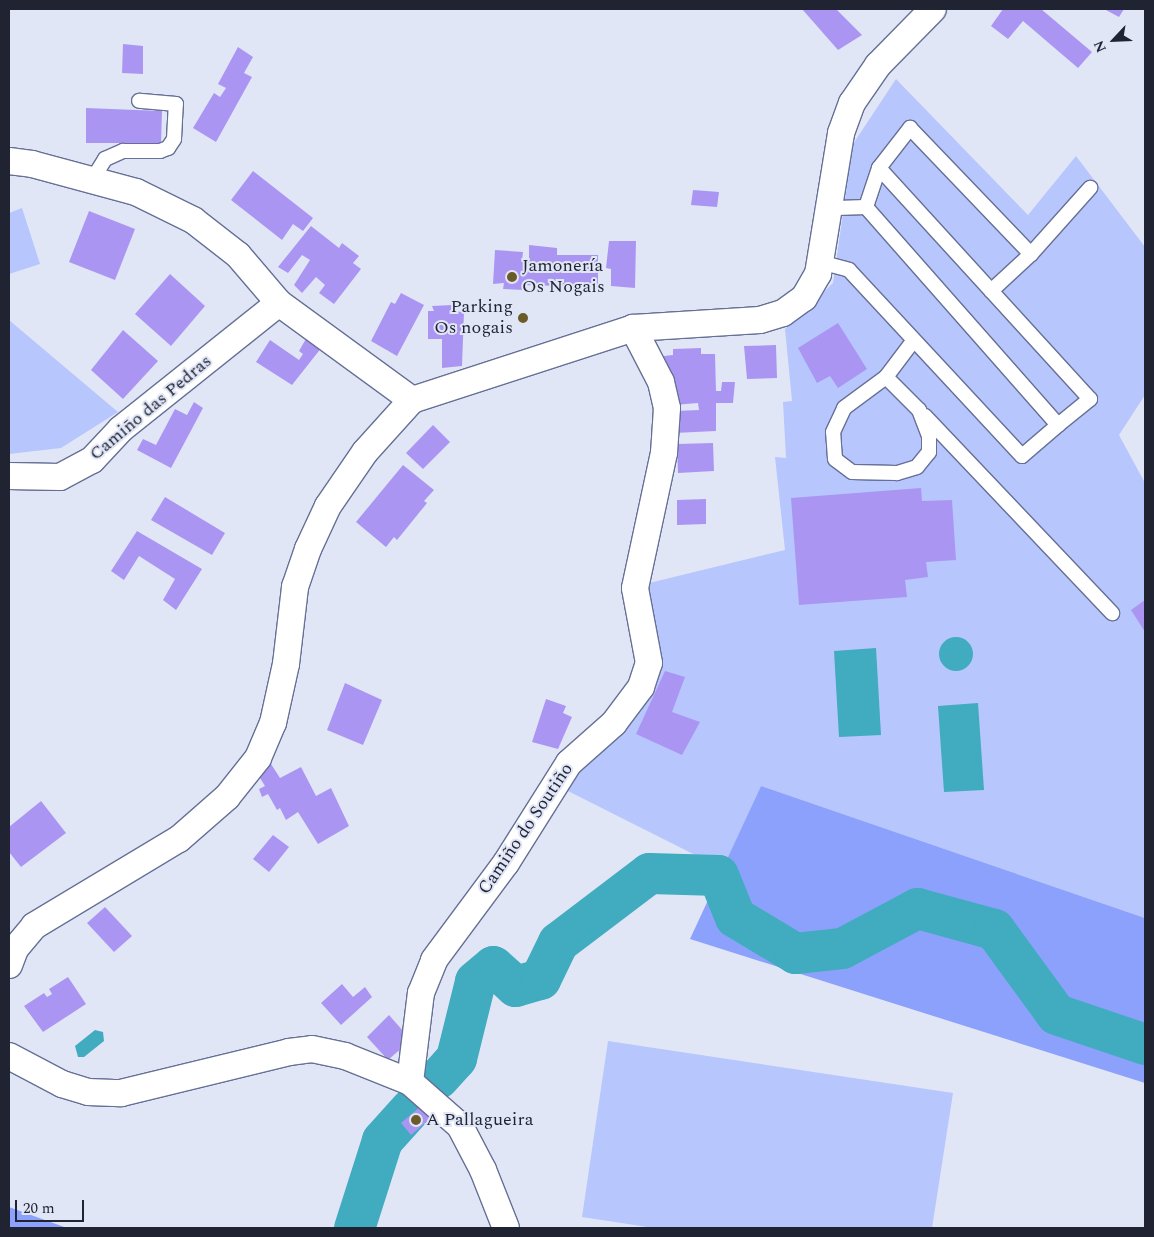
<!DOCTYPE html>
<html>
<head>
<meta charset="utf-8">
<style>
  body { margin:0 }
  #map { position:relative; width:1154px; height:1237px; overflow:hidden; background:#e1e6f7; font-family:Spectral,serif }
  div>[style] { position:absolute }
  .green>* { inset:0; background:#b7c6fd }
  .forest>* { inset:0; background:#8ca1fb }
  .water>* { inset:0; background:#41abbf }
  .round { border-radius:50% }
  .river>* { height:41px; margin:-20.5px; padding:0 20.5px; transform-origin:20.5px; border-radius:20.5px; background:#41abbf }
  .building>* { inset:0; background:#aa96f2 }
  .roads { filter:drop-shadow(1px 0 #667096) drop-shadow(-1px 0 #667096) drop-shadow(0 1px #667096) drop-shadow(0 -1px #667096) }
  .service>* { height:14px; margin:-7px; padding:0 7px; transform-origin:7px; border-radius:7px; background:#fff }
  .minor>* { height:26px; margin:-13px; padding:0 13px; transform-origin:13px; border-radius:13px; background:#fff }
  .dots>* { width:14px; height:14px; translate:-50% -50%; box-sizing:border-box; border:2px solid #e1e6f7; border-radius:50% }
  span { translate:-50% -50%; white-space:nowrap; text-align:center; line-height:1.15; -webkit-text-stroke:4px #e1e6f7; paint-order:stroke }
  .poi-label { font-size:18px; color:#1f2332 }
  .left { translate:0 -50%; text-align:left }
  .right { translate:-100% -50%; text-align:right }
  .street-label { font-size:18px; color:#1f2332 }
  .frame { position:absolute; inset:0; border:10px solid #1f2332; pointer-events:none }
  .north { position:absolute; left:1089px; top:15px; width:50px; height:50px; -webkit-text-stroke:4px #e1e6f7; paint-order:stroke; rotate:245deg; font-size:14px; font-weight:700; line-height:20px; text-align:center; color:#1f2332 }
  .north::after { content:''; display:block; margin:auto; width:18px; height:22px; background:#1f2332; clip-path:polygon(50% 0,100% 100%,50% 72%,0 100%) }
  .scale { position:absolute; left:15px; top:1200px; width:69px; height:22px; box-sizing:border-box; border:2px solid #1f2332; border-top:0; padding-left:6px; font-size:15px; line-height:18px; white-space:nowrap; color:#1f2332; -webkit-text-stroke:4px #e1e6f7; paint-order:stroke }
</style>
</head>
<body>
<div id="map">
  <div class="green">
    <i style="clip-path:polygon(896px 79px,1028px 215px,1076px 156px,1145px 247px,1145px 395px,1119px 435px,1145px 483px,1145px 918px,761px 786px,723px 869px,562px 788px,613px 739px,642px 703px,641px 585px,785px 550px,775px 457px,786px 458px,783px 402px,792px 401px,785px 329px,833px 283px,853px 144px)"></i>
    <i style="clip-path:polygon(22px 208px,40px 264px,9px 274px,9px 213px)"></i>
    <i style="clip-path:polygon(9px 320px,118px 412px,61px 448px,9px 454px)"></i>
    <i style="clip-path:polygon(608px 1041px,953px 1093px,932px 1228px,654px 1228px,582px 1217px)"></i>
  </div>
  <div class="forest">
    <i style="clip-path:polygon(761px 786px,1145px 918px,1145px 1083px,690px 939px)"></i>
    <i style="clip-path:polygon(9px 1207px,67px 1228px,9px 1228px)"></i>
  </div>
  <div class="water">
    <i class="round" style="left:939px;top:637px;width:34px;height:34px"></i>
    <i style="clip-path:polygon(876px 648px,881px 735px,839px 737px,834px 651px)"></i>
    <i style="clip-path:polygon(978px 703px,984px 790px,944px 792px,938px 706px)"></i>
    <i style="clip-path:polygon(95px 1030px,103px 1032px,104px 1041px,84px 1057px,78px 1057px,75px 1046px)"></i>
  </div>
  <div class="river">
    <i style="left:438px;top:1078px;width:27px;rotate:-48deg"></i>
    <i style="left:456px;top:1058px;width:79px;rotate:-76.1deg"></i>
    <i style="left:475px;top:981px;width:23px;rotate:-40deg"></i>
    <i style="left:493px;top:966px;width:30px;rotate:42deg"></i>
    <i style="left:515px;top:986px;width:26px;rotate:-16deg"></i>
    <i style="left:540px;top:979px;width:41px;rotate:-64.1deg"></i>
    <i style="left:558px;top:942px;width:114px;rotate:-37.2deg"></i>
    <i style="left:649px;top:873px;width:69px;rotate:1.7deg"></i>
    <i style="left:718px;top:875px;width:45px;rotate:68deg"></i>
    <i style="left:735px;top:917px;width:70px;rotate:31deg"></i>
    <i style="left:795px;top:953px;width:47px;rotate:-6.1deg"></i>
    <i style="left:842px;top:948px;width:85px;rotate:-28.1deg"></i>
    <i style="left:917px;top:908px;width:80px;rotate:15.3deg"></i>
    <i style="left:994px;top:929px;width:105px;rotate:53.9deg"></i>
    <i style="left:1056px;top:1014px;width:94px;rotate:18.6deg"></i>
    <i style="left:354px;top:1228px;width:92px;rotate:-72.3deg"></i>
    <i style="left:382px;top:1140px;width:42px;rotate:-47.9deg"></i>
  </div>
  <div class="building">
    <i style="clip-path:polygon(802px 9px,836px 9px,862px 35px,838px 50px)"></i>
    <i style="clip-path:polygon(1003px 9px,1041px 9px,1092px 52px,1078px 68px,1023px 21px,1008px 39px,991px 26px)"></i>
    <i style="clip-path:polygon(1104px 9px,1124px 9px,1119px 17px)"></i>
    <i style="clip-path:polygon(123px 44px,143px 46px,143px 74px,122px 73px)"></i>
    <i style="clip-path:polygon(238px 47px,253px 57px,244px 73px,252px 77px,216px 142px,193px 128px,214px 93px,220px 97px,226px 88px,218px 84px)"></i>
    <i style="clip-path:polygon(86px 108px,162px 111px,161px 143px,86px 143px)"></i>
    <i style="clip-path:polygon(253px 171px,313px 218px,303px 231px,293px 224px,282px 240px,231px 200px)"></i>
    <i style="clip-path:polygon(693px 190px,719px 192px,717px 207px,691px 205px)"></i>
    <i style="clip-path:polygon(89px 211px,135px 229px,115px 280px,69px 262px)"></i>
    <i style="clip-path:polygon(311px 226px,339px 248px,342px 243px,359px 256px,353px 263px,361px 269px,334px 304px,319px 293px,325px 285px,316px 277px,302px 293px,294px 285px,310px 260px,302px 255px,288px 273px,278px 267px)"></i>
    <i style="clip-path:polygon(609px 241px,636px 241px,635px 288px,611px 286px,611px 269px,606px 268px)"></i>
    <i style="clip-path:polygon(529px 245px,557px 248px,557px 255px,598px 255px,598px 287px,524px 285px,524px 290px,503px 289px,504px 283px,493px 284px,495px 250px,523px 252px,522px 261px,529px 261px)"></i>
    <i style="clip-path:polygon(170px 274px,205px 306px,171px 346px,135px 314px)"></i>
    <i style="clip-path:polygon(401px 293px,424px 305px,397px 356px,371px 341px,391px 302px,395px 304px)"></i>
    <i style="clip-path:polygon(452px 305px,451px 311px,464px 312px,462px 366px,442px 368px,442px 339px,428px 339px,428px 311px,434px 311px,432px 306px)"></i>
    <i style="clip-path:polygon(838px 323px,867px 369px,838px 388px,830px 376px,817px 383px,798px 348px)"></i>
    <i style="clip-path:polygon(123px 330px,158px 361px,123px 399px,91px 370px)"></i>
    <i style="clip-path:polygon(307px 337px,322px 347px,292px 385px,256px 362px,270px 340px,299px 360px,303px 354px,299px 351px)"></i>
    <i style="clip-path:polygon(776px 345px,777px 378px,747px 379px,744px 346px)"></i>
    <i style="clip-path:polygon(701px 348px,701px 354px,715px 354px,716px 391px,721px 391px,722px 382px,735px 382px,733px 403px,716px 403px,716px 431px,674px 433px,675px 411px,699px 410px,698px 403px,674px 405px,674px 377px,665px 378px,664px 356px,673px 355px,673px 349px)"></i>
    <i style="clip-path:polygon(194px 402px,203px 408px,171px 468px,137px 450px,143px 439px,156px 445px,175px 409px,187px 415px)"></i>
    <i style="clip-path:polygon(433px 425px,450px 442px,423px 469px,406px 453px)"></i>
    <i style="clip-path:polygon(713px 443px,714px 471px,678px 473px,677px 444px)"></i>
    <i style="clip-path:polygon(403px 465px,434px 490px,424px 501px,427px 503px,397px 540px,394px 537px,386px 547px,356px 522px)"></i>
    <i style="clip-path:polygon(921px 488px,922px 501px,952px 500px,956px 560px,926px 562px,928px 577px,905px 580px,907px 597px,799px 605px,791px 498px)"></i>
    <i style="clip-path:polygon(165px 497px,225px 533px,212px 555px,151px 520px)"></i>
    <i style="clip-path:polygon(706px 499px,706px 524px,677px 525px,677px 500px)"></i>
    <i style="clip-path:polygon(137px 531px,202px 569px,176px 610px,163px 600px,175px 579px,139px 556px,124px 580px,111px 571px)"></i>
    <i style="clip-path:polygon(1145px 600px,1145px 632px,1131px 610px)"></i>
    <i style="clip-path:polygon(665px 671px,685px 677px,672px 712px,700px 722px,682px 755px,636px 734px)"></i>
    <i style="clip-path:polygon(345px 683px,382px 700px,363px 745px,327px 730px)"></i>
    <i style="clip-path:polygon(546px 699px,566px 706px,563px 713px,572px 717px,558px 749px,532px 742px)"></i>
    <i style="clip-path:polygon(271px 764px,280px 778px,301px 767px,316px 796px,331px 788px,349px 826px,318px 844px,298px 812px,286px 820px,280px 808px,277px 810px,268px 794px,262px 797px,259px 789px,265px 786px,260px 778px)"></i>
    <i style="clip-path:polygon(41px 801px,66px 833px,21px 867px,9px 852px,9px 827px)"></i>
    <i style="clip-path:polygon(273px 835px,289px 847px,269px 872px,253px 859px)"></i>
    <i style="clip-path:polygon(105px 907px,132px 936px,114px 952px,87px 923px)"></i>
    <i style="clip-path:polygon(68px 977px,86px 1004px,43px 1032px,24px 1006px,44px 993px,47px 997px,52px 994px,49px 989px)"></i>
    <i style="clip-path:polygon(342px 984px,353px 997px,365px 987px,372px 997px,341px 1025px,321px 1003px)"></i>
    <i style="clip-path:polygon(389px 1015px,411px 1040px,388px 1060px,367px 1037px)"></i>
    <i style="clip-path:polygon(421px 1106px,432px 1117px,411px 1135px,401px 1123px)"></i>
  </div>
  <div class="roads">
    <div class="service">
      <i style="left:879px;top:168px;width:313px;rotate:47.6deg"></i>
      <i style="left:1090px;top:399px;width:41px;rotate:140.9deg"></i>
      <i style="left:92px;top:180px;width:25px;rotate:-58deg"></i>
      <i style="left:105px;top:159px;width:20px;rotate:-24deg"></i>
      <i style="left:123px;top:151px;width:37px"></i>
      <i style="left:160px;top:151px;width:9px;rotate:-21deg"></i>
      <i style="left:168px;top:148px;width:11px;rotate:-56deg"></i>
      <i style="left:174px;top:139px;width:35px;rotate:-87deg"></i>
      <i style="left:176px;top:104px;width:37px;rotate:-175deg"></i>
      <i style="left:866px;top:207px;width:41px;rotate:-71.6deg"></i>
      <i style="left:879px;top:168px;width:51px;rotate:-52.2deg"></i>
      <i style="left:910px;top:128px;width:175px;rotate:46.2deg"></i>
      <i style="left:820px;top:262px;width:30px;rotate:15deg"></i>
      <i style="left:849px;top:270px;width:254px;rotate:47.1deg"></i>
      <i style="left:1022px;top:456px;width:48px;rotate:-40.7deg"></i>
      <i style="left:1058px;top:425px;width:290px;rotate:-131.4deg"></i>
      <i style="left:866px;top:207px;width:37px;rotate:178deg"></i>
      <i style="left:991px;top:291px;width:54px;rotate:-42.8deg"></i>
      <i style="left:1031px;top:254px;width:89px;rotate:-48.2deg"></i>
      <i style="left:886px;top:377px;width:47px;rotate:45deg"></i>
      <i style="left:919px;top:410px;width:28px;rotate:69deg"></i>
      <i style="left:929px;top:436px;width:16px;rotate:90deg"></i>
      <i style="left:929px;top:452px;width:19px;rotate:129deg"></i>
      <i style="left:917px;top:467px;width:21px;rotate:163deg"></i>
      <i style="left:897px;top:473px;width:45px;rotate:-178.7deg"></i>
      <i style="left:852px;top:472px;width:21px;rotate:-143deg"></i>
      <i style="left:835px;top:459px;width:27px;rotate:-94deg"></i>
      <i style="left:833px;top:432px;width:26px;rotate:-65deg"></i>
      <i style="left:844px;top:408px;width:52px;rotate:-36.4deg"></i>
      <i style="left:886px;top:377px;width:46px;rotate:-52.9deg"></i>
      <i style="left:925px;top:416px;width:272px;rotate:46.5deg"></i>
    </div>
    <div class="minor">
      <i style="left:9px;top:161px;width:23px;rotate:7deg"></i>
      <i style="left:32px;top:164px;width:108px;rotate:15.1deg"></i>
      <i style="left:136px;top:192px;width:64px;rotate:26.2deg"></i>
      <i style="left:193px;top:220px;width:57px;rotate:37.9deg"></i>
      <i style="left:238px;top:255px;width:63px;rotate:49.5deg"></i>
      <i style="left:279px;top:303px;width:165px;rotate:36.1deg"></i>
      <i style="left:412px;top:400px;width:232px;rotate:-18deg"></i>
      <i style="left:633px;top:328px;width:127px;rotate:-3.6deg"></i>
      <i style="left:760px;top:320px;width:24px;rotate:-17deg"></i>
      <i style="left:783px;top:313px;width:26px;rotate:-36deg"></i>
      <i style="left:804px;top:298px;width:28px;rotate:-60deg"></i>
      <i style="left:818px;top:274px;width:143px;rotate:-80.7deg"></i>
      <i style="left:841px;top:133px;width:32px;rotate:-70deg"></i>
      <i style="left:852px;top:103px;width:46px;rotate:-55.6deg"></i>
      <i style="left:878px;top:65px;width:78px;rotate:-45.5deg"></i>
      <i style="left:9px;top:476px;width:51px;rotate:1.1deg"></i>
      <i style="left:60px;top:477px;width:36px;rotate:-28deg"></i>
      <i style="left:92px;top:460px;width:42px;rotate:-46.9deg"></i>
      <i style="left:121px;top:429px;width:202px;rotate:-38.6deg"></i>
      <i style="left:9px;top:965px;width:17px;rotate:-69deg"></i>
      <i style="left:15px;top:949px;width:30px;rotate:-50deg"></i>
      <i style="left:34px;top:926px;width:169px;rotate:-31deg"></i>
      <i style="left:179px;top:839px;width:64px;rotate:-41.2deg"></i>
      <i style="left:227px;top:797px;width:50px;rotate:-51.5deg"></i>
      <i style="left:258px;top:758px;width:38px;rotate:-67deg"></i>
      <i style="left:273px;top:723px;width:60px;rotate:-77.6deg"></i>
      <i style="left:286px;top:664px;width:78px;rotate:-83.3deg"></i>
      <i style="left:295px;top:587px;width:40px;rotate:-71.1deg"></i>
      <i style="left:308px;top:549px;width:47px;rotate:-65.1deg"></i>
      <i style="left:328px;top:506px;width:65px;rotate:-55.6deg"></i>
      <i style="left:365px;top:452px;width:70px;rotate:-47.9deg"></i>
      <i style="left:9px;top:1056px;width:60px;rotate:27.8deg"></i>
      <i style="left:62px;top:1084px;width:27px;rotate:17deg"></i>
      <i style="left:88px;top:1092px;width:33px;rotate:2deg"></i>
      <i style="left:121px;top:1093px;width:173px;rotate:-13.7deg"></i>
      <i style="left:289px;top:1052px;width:23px;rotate:-7deg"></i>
      <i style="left:312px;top:1049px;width:34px;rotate:12deg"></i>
      <i style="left:345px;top:1056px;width:70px;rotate:21.8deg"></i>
      <i style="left:410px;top:1082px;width:67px;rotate:41.3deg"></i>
      <i style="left:460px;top:1126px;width:50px;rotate:62.4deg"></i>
      <i style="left:483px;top:1170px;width:62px;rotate:68.4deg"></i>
      <i style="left:410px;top:1082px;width:90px;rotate:-83deg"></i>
      <i style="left:421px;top:993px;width:35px;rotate:-68deg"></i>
      <i style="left:434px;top:960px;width:121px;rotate:-53.4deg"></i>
      <i style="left:506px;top:863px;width:118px;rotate:-57.8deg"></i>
      <i style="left:569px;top:763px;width:60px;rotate:-41.6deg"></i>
      <i style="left:614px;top:723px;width:45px;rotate:-53.1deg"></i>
      <i style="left:641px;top:687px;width:25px;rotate:-72deg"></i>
      <i style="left:649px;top:663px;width:76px;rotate:-100.6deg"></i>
      <i style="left:635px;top:588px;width:138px;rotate:-77.9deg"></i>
      <i style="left:664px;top:453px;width:45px;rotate:-86.2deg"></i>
      <i style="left:667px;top:408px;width:27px;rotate:-103deg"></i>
      <i style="left:661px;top:382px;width:61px;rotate:-117.4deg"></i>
    </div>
  </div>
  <div class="dots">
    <i style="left:512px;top:277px;background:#6a5b29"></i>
    <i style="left:523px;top:318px;background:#6a5b29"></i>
    <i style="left:416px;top:1120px;background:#6a5b29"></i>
  </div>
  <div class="poi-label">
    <span class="left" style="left:522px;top:277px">Jamonería<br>Os Nogais</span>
    <span class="right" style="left:513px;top:318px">Parking<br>Os nogais</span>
    <span class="left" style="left:426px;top:1120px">A Pallagueira</span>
  </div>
  <div class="street-label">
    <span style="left:151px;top:408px;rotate:-40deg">Camiño das Pedras</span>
    <span style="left:526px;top:829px;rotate:-56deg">Camiño do Soutiño</span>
  </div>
  <div class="frame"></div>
  <div class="north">N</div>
  <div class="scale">20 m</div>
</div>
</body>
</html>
